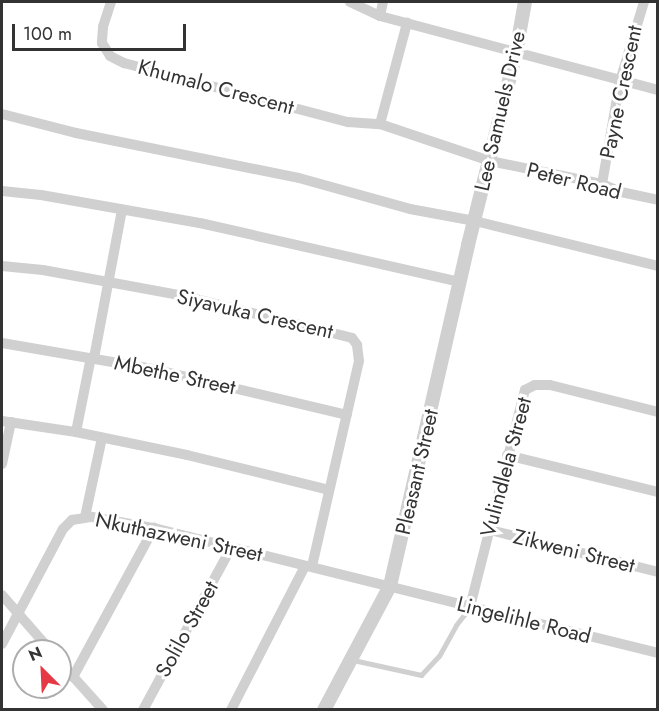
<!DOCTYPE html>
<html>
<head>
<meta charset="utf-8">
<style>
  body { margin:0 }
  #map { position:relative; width:659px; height:711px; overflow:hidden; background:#fff; font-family:Jost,sans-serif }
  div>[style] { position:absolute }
  .service>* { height:5px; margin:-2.5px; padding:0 2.5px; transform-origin:2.5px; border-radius:2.5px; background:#d0d0d0 }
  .minor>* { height:10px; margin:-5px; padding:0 5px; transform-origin:5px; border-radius:5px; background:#d0d0d0 }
  .tertiary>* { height:14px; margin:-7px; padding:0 7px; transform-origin:7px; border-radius:7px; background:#d0d0d0 }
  span { translate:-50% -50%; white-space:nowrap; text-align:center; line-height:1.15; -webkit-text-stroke:6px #fff; paint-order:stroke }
  .street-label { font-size:21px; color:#333 }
  .frame { position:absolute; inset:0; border:3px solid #333; pointer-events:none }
  .north { position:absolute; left:12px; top:639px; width:60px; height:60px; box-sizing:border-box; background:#fff; border:2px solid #adadad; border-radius:50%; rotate:336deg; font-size:16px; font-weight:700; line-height:24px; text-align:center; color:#333 }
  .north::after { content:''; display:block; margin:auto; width:21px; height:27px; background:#e63946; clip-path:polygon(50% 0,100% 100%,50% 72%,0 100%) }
  .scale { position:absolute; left:12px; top:24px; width:174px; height:27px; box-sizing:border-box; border:3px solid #333; border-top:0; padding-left:8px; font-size:18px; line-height:21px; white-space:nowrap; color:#333; -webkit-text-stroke:4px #fff; paint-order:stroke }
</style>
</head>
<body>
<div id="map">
  <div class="service">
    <i style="left:353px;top:660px;width:70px;rotate:12.4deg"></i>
    <i style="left:421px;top:675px;width:26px;rotate:-47deg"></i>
    <i style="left:439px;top:656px;width:35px;rotate:-61deg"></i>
    <i style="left:456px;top:625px;width:23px;rotate:-52deg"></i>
  </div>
  <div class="minor">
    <i style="left:111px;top:2px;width:26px;rotate:108deg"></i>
    <i style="left:103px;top:27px;width:16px;rotate:94deg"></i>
    <i style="left:102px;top:43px;width:15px;rotate:58deg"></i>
    <i style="left:110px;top:56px;width:16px;rotate:27deg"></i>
    <i style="left:124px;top:63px;width:232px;rotate:14.8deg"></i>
    <i style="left:348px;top:122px;width:32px;rotate:4deg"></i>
    <i style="left:380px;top:124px;width:116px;rotate:18.6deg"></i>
    <i style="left:490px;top:161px;width:114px;rotate:11.6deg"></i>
    <i style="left:602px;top:184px;width:21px;rotate:23deg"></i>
    <i style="left:621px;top:192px;width:38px;rotate:12deg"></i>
    <i style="left:350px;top:2px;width:33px;rotate:25deg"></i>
    <i style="left:380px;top:16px;width:288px;rotate:14.9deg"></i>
    <i style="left:380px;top:16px;width:14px;rotate:-78deg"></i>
    <i style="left:2px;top:114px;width:76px;rotate:14.4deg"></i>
    <i style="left:76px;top:133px;width:227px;rotate:11.4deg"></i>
    <i style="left:299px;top:178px;width:115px;rotate:15.6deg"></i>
    <i style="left:410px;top:209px;width:66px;rotate:10.5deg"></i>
    <i style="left:475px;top:221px;width:188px;rotate:13.8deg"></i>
    <i style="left:380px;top:124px;width:105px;rotate:-75deg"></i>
    <i style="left:602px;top:184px;width:105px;rotate:-80.1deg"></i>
    <i style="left:620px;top:81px;width:83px;rotate:-73.1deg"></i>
    <i style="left:2px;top:191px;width:39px;rotate:6deg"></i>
    <i style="left:41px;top:195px;width:161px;rotate:10deg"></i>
    <i style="left:200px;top:223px;width:266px;rotate:12.8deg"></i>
    <i style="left:2px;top:266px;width:41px;rotate:5.6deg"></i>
    <i style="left:43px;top:270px;width:143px;rotate:10.4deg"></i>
    <i style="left:184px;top:296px;width:173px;rotate:14deg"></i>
    <i style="left:352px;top:338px;width:9px;rotate:54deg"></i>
    <i style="left:357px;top:345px;width:16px;rotate:83deg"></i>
    <i style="left:359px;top:361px;width:211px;rotate:102.9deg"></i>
    <i style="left:2px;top:343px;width:153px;rotate:9.8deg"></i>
    <i style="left:153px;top:369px;width:199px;rotate:13.3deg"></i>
    <i style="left:94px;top:358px;width:151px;rotate:-79.3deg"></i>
    <i style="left:2px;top:421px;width:75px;rotate:8.5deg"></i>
    <i style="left:76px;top:432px;width:113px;rotate:11.7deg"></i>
    <i style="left:187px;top:455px;width:146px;rotate:13.8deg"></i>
    <i style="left:76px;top:432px;width:76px;rotate:-78.7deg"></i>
    <i style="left:507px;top:455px;width:155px;rotate:13.8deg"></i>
    <i style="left:2px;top:464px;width:43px;rotate:-77.9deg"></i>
    <i style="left:85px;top:517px;width:81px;rotate:-77.9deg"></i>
    <i style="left:490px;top:530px;width:173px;rotate:14deg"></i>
    <i style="left:2px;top:595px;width:74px;rotate:48.8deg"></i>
    <i style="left:470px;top:607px;width:224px;rotate:-75.8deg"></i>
    <i style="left:525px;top:390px;width:11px;rotate:-27deg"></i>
    <i style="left:535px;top:385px;width:15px"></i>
    <i style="left:550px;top:385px;width:111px;rotate:14deg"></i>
    <i style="left:2px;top:644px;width:130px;rotate:-62.1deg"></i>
    <i style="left:63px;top:529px;width:13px;rotate:-45deg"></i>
    <i style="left:72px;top:520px;width:20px;rotate:-9deg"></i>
    <i style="left:92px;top:517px;width:63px;rotate:10.1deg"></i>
    <i style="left:154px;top:528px;width:519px;rotate:13.93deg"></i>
    <i style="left:60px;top:662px;width:64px;rotate:48.1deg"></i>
    <i style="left:73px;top:677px;width:170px;rotate:-61.5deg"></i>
    <i style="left:143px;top:710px;width:184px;rotate:-61.5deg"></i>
    <i style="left:231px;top:710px;width:162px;rotate:-62.8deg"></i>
  </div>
  <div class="tertiary">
    <i style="left:324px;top:710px;width:140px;rotate:-62deg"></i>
    <i style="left:390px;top:586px;width:350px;rotate:-77.1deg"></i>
    <i style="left:468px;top:245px;width:199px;rotate:-76deg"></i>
    <i style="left:516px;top:52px;width:51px;rotate:-79.8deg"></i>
  </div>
  <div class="street-label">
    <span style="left:216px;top:87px;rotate:15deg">Khumalo Crescent</span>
    <span style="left:621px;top:92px;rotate:-78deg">Payne Crescent</span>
    <span style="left:500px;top:111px;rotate:-77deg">Lee Samuels Drive</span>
    <span style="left:574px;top:181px;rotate:14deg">Peter Road</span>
    <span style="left:255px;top:314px;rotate:13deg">Siyavuka Crescent</span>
    <span style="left:175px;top:375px;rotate:12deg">Mbethe Street</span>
    <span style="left:506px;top:467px;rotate:-75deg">Vulindlela Street</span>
    <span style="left:417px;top:472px;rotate:-77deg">Pleasant Street</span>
    <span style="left:179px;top:537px;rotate:12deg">Nkuthazweni Street</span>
    <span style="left:574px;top:551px;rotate:14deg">Zikweni Street</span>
    <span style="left:524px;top:620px;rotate:14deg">Lingelihle Road</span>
    <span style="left:187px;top:629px;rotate:-61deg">Solilo Street</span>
  </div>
  <div class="frame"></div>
  <div class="north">N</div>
  <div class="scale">100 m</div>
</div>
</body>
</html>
